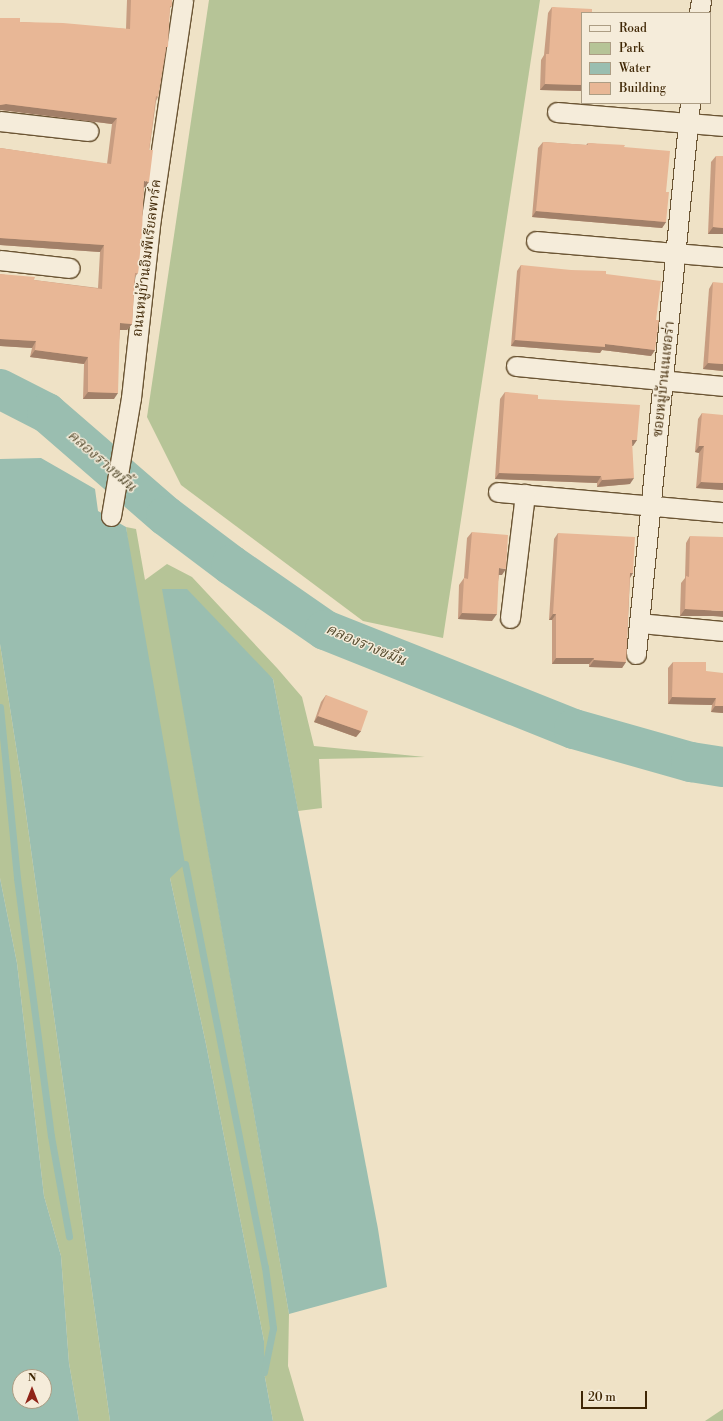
<!DOCTYPE html>
<html>
<head>
<meta charset="utf-8">
<style>
  body { margin:0 }
  #map { position:relative; width:723px; height:1421px; overflow:hidden; background:#efe2c6; font-family:"Libre Bodoni","Noto Serif Thai",serif }
  div>[style] { position:absolute }
  .green>* { inset:0; background:#b6c497 }
  .water>* { inset:0; background:#9abeb0 }
  .stream>* { height:7px; margin:-3.5px; padding:0 3.5px; transform-origin:3.5px; border-radius:3.5px; background:#9abeb0 }
  .river>* { height:40px; margin:-20px; padding:0 20px; transform-origin:20px; border-radius:20px; background:#9abeb0 }
  .roads { filter:drop-shadow(1px 0 #6b5534) drop-shadow(-1px 0 #6b5534) drop-shadow(0 1px #6b5534) drop-shadow(0 -1px #6b5534) }
  .minor>* { height:19px; margin:-9.5px; padding:0 9.5px; transform-origin:9.5px; border-radius:9.5px; background:#f5ecda }
  .wall>* { inset:0; background:#c89d81 }
  .shaded-wall>* { inset:0; background:#a28069 }
  .building>* { inset:0; background:#e8b796 }
  span { translate:-50% -50%; white-space:nowrap; text-align:center; line-height:1.15; -webkit-text-stroke:3px #f5ecda; paint-order:stroke }
  .street-label { font-size:14px; color:#3f2604 }
  .water-label { font-size:15px; color:#564c2f; font-style:italic }
  .legend { position:absolute; left:581px; top:12px; width:130px; height:92px; box-sizing:border-box; background:#f5ecda; border:1px solid #ac9d84; margin:0; padding:5px 7px; list-style:none; font-size:12px; color:#3f2604 }
  .legend li { display:flex; align-items:center; gap:8px; height:20px }
  .legend b { width:20px; border:1px solid #ac9d84 }
  .north { position:absolute; left:12px; top:1369px; width:40px; height:40px; box-sizing:border-box; background:#f5ecda; border:1px solid #ac9d84; border-radius:50%; rotate:0deg; font-size:11px; font-weight:700; line-height:16px; text-align:center; color:#3f2604 }
  .north::after { content:''; display:block; margin:auto; width:14px; height:18px; background:#8f2418; clip-path:polygon(50% 0,100% 100%,50% 72%,0 100%) }
  .scale { position:absolute; left:581px; top:1391px; width:66px; height:18px; box-sizing:border-box; border:2px solid #3f2604; border-top:0; padding-left:5px; font-size:12px; line-height:14px; white-space:nowrap; color:#3f2604; -webkit-text-stroke:3px #f5ecda; paint-order:stroke }
</style>
</head>
<body>
<div id="map">
  <div class="green">
    <i style="clip-path:polygon(209px 0,540px 0,443px 638px,363px 621px,181px 485px,147px 417px)"></i>
    <i style="clip-path:polygon(126px 527px,136px 529px,145px 580px,167px 564px,192px 577px,277px 668px,302px 697px,314px 746px,425px 757px,319px 759px,322px 808px,298px 811px,273px 679px,163px 590px,289px 1314px,288px 1366px,304px 1421px,273px 1421px,264px 1372px,264px 1341px,206px 1044px,170px 878px)"></i>
    <i style="clip-path:polygon(0 644px,22px 785px,110px 1421px,79px 1421px,69px 1363px,61px 1256px,44px 1196px,17px 963px,0 878px)"></i>
    <i style="clip-path:polygon(723px 1409px,723px 1421px,705px 1421px)"></i>
  </div>
  <div class="water">
    <i style="clip-path:polygon(41px 458px,95px 489px,98px 511px,126px 527px,185px 864px,170px 878px,206px 1044px,264px 1341px,264px 1372px,273px 1421px,110px 1421px,22px 785px,0 644px,0 459px)"></i>
    <i style="clip-path:polygon(162px 589px,187px 589px,273px 679px,378px 1229px,387px 1287px,289px 1314px)"></i>
    <i style="clip-path:polygon(evenodd,0 878px,17px 963px,44px 1196px,61px 1256px,69px 1363px,79px 1421px,0 1421px,0 878px,20px 1377px,44px 1377px,44px 1401px,20px 1401px,20px 1377px)"></i>
  </div>
  <div class="stream">
    <i style="left:0;top:707px;width:172px;rotate:84.3deg"></i>
    <i style="left:17px;top:878px;width:260px;rotate:82.5deg"></i>
    <i style="left:51px;top:1136px;width:102px;rotate:79.8deg"></i>
    <i style="left:185px;top:864px;width:411px;rotate:78.8deg"></i>
    <i style="left:265px;top:1267px;width:62px;rotate:82.5deg"></i>
    <i style="left:273px;top:1328px;width:45px;rotate:101.6deg"></i>
  </div>
  <div class="river">
    <i style="left:0;top:389px;width:53px;rotate:27.1deg"></i>
    <i style="left:47px;top:413px;width:157px;rotate:40.9deg"></i>
    <i style="left:166px;top:516px;width:81px;rotate:37deg"></i>
    <i style="left:231px;top:565px;width:114px;rotate:34.7deg"></i>
    <i style="left:325px;top:630px;width:268px;rotate:21.7deg"></i>
    <i style="left:574px;top:729px;width:122px;rotate:15.8deg"></i>
    <i style="left:691px;top:762px;width:32px;rotate:9deg"></i>
  </div>
  <div class="roads">
    <div class="minor">
      <i style="left:699px;top:13px;width:13px;rotate:-81deg"></i>
      <i style="left:557px;top:112px;width:167px;rotate:4.8deg"></i>
      <i style="left:0;top:121px;width:89px;rotate:6.5deg"></i>
      <i style="left:536px;top:241px;width:188px;rotate:4.9deg"></i>
      <i style="left:0;top:260px;width:70px;rotate:6.5deg"></i>
      <i style="left:516px;top:366px;width:208px;rotate:5.5deg"></i>
      <i style="left:498px;top:492px;width:226px;rotate:5.1deg"></i>
      <i style="left:111px;top:516px;width:120px;rotate:-80.4deg"></i>
      <i style="left:131px;top:398px;width:181px;rotate:-83.7deg"></i>
      <i style="left:151px;top:218px;width:220px;rotate:-81.6deg"></i>
      <i style="left:510px;top:618px;width:125px;rotate:-83.1deg"></i>
      <i style="left:640px;top:623px;width:83px;rotate:5.5deg"></i>
      <i style="left:636px;top:654px;width:554px;rotate:-84.4deg"></i>
    </div>
  </div>
  <div class="wall">
    <i style="clip-path:polygon(127px 0,172px 0,172px 6px,170px 8px,166px 50px,158px 97px,156px 101px,144px 188px,138px 273px,135px 277px,132px 324px,127px 330px,120px 330px,114px 399px,83px 399px,84px 364px,30px 357px,32px 348px,0 346px,0 274px,34px 280px,98px 288px,100px 252px,0 245px,0 148px,107px 164px,112px 124px,1px 110px,0 110px,0 18px,20px 22px,126px 29px)"></i>
    <i style="clip-path:polygon(552px 7px,582px 13px,582px 91px,540px 90px,541px 60px,544px 55px,548px 13px)"></i>
    <i style="clip-path:polygon(543px 142px,586px 145px,588px 143px,624px 147px,666px 192px,666px 222px,662px 228px,532px 217px,538px 148px)"></i>
    <i style="clip-path:polygon(716px 156px,723px 156px,723px 234px,708px 234px,711px 162px)"></i>
    <i style="clip-path:polygon(521px 265px,656px 320px,655px 350px,651px 356px,602px 350px,600px 353px,511px 346px,517px 271px)"></i>
    <i style="clip-path:polygon(713px 282px,723px 371px,703px 369px,709px 289px)"></i>
    <i style="clip-path:polygon(505px 392px,538px 399px,637px 440px,632px 446px,630px 484px,597px 487px,597px 483px,495px 479px,500px 399px)"></i>
    <i style="clip-path:polygon(702px 413px,723px 490px,696px 488px,699px 453px,695px 452px,698px 419px)"></i>
    <i style="clip-path:polygon(472px 532px,502px 575px,499px 575px,492px 621px,458px 619px,459px 585px,464px 578px,467px 538px)"></i>
    <i style="clip-path:polygon(558px 533px,633px 573px,630px 578px,626px 662px,622px 668px,589px 667px,589px 664px,552px 664px,552px 620px,549px 620px,554px 539px)"></i>
    <i style="clip-path:polygon(690px 536px,713px 616px,680px 616px,681px 583px,685px 578px,686px 543px)"></i>
    <i style="clip-path:polygon(673px 662px,706px 671px,723px 713px,711px 712px,712px 705px,668px 704px,668px 668px)"></i>
    <i style="clip-path:polygon(326px 695px,361px 731px,356px 737px,314px 722px,321px 702px)"></i>
  </div>
  <div class="shaded-wall">
    <i style="clip-path:polygon(545px 84px,582px 85px,582px 91px,540px 90px)"></i>
    <i style="clip-path:polygon(6px 104px,117px 118px,112px 124px,1px 110px,0 110px,0 105px)"></i>
    <i style="clip-path:polygon(144px 181px,149px 182px,144px 188px,139px 188px)"></i>
    <i style="clip-path:polygon(536px 211px,666px 222px,662px 228px,532px 217px)"></i>
    <i style="clip-path:polygon(713px 227px,723px 228px,723px 234px,708px 234px)"></i>
    <i style="clip-path:polygon(0 238px,104px 245px,100px 252px,0 245px)"></i>
    <i style="clip-path:polygon(120px 323px,132px 324px,127px 330px,115px 330px)"></i>
    <i style="clip-path:polygon(0 339px,36px 341px,32px 348px,0 346px)"></i>
    <i style="clip-path:polygon(515px 340px,605px 344px,655px 350px,651px 356px,602px 350px,600px 353px,511px 346px)"></i>
    <i style="clip-path:polygon(35px 350px,88px 357px,84px 364px,30px 357px)"></i>
    <i style="clip-path:polygon(708px 363px,723px 364px,723px 371px,703px 369px)"></i>
    <i style="clip-path:polygon(88px 392px,118px 393px,114px 399px,83px 399px)"></i>
    <i style="clip-path:polygon(632px 440px,637px 440px,633px 446px,628px 446px)"></i>
    <i style="clip-path:polygon(699px 446px,704px 446px,699px 453px,695px 452px)"></i>
    <i style="clip-path:polygon(499px 473px,601px 476px,597px 483px,495px 479px)"></i>
    <i style="clip-path:polygon(634px 478px,630px 484px,597px 487px,602px 480px)"></i>
    <i style="clip-path:polygon(701px 482px,723px 483px,723px 490px,696px 488px)"></i>
    <i style="clip-path:polygon(499px 568px,506px 569px,502px 575px,495px 575px)"></i>
    <i style="clip-path:polygon(630px 573px,633px 573px,629px 579px)"></i>
    <i style="clip-path:polygon(685px 609px,723px 611px,723px 617px,713px 616px,680px 616px)"></i>
    <i style="clip-path:polygon(462px 613px,497px 614px,492px 621px,458px 619px)"></i>
    <i style="clip-path:polygon(553px 614px,556px 614px,552px 620px,549px 620px)"></i>
    <i style="clip-path:polygon(556px 658px,594px 658px,589px 664px,552px 664px)"></i>
    <i style="clip-path:polygon(594px 660px,626px 662px,622px 668px,589px 667px)"></i>
    <i style="clip-path:polygon(672px 697px,716px 698px,712px 705px,668px 704px)"></i>
    <i style="clip-path:polygon(715px 706px,723px 706px,723px 713px,711px 712px)"></i>
    <i style="clip-path:polygon(318px 716px,361px 731px,356px 737px,314px 722px)"></i>
  </div>
  <div class="building">
    <i style="clip-path:polygon(131px 0,172px 0,172px 6px,170px 6px,168px 47px,166px 47px,158px 97px,156px 96px,149px 150px,153px 150px,149px 182px,144px 181px,142px 232px,138px 273px,135px 273px,132px 324px,120px 323px,118px 393px,88px 392px,88px 357px,35px 350px,36px 341px,0 339px,0 274px,35px 277px,34px 280px,102px 289px,104px 245px,0 238px,0 148px,111px 164px,117px 118px,6px 104px,0 105px,0 18px,20px 18px,20px 22px,63px 23px,130px 29px)"></i>
    <i style="clip-path:polygon(552px 7px,592px 9px,592px 12px,609px 13px,582px 13px,582px 85px,545px 84px,546px 54px,549px 54px)"></i>
    <i style="clip-path:polygon(543px 142px,588px 145px,588px 143px,625px 145px,624px 147px,670px 151px,666px 192px,669px 192px,666px 222px,536px 211px)"></i>
    <i style="clip-path:polygon(716px 156px,723px 156px,723px 228px,713px 227px)"></i>
    <i style="clip-path:polygon(521px 265px,571px 270px,606px 271px,606px 274px,661px 281px,656px 320px,659px 320px,655px 350px,605px 344px,605px 347px,515px 340px)"></i>
    <i style="clip-path:polygon(713px 282px,723px 283px,723px 364px,708px 363px)"></i>
    <i style="clip-path:polygon(505px 392px,538px 395px,538px 399px,640px 405px,637px 440px,632px 440px,634px 478px,602px 480px,601px 476px,499px 473px)"></i>
    <i style="clip-path:polygon(702px 413px,723px 415px,723px 483px,701px 482px,704px 446px,699px 446px)"></i>
    <i style="clip-path:polygon(472px 532px,508px 535px,506px 569px,499px 568px,497px 614px,462px 613px,464px 578px,468px 579px)"></i>
    <i style="clip-path:polygon(558px 533px,635px 537px,633px 573px,630px 573px,626px 662px,594px 660px,594px 658px,556px 658px,556px 614px,553px 614px)"></i>
    <i style="clip-path:polygon(690px 536px,723px 537px,723px 611px,685px 609px,686px 576px,689px 577px)"></i>
    <i style="clip-path:polygon(673px 662px,706px 662px,706px 671px,723px 673px,723px 706px,715px 706px,716px 698px,672px 697px)"></i>
    <i style="clip-path:polygon(326px 695px,368px 711px,361px 731px,318px 716px)"></i>
  </div>
  <div class="street-label">
    <span style="left:147px;top:258px;rotate:-83deg">ถนนหมู่บ้านอิมพีเรียลพาร์ค</span>
    <span style="left:664px;top:379px;rotate:-84deg">ซอยหมู่บ้านเนเชอร่า</span>
  </div>
  <div class="water-label">
    <span style="left:102px;top:461px;rotate:41deg">คลองรางขมิ้น</span>
    <span style="left:366px;top:645px;rotate:23deg">คลองรางขมิ้น</span>
  </div>
  <ul class="legend">
  <li><b style="height:5px;background:#f5ecda"></b>Road</li>
  <li><b style="height:11px;background:#b6c497"></b>Park</li>
  <li><b style="height:11px;background:#9abeb0"></b>Water</li>
  <li><b style="height:11px;background:#e8b796"></b>Building</li>
  </ul>
  <div class="north">N</div>
  <div class="scale">20 m</div>
</div>
</body>
</html>
